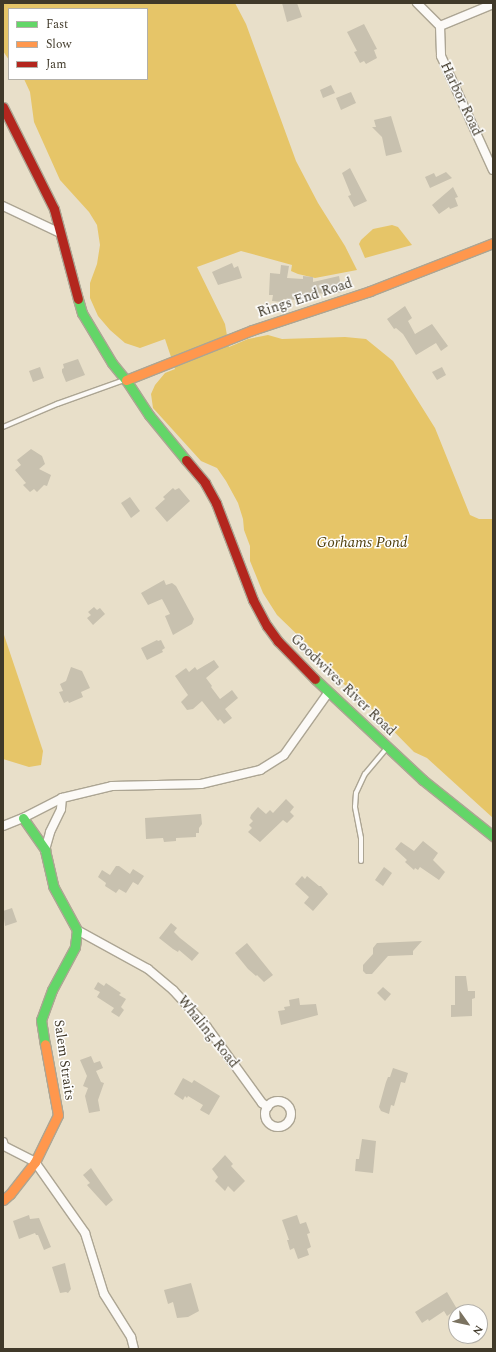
<!DOCTYPE html>
<html>
<head>
<meta charset="utf-8">
<style>
  body { margin:0 }
  #map { position:relative; width:496px; height:1352px; overflow:hidden; background:#e8dfc9; font-family:Spectral,serif }
  div>[style] { position:absolute }
  .water>* { inset:0; background:#e6c568 }
  .building>* { inset:0; background:#c8c1af }
  .roads { filter:drop-shadow(1px 0 #aca593) drop-shadow(-1px 0 #aca593) drop-shadow(0 1px #aca593) drop-shadow(0 -1px #aca593) }
  .lane>* { height:4px; margin:-2px; padding:0 2px; transform-origin:2px; border-radius:2px; background:#fcfaf7 }
  .street>* { height:8px; margin:-4px; padding:0 4px; transform-origin:4px; border-radius:4px; background:#fcfaf7 }
  .street>.ring { margin:-4px; padding:0; box-sizing:content-box; background:none; border:8px solid #fcfaf7; border-radius:50% }
  .fast>* { height:9px; margin:-4.5px; padding:0 4.5px; transform-origin:4.5px; border-radius:4.5px; background:#63d668 }
  .slow>* { height:9px; margin:-4.5px; padding:0 4.5px; transform-origin:4.5px; border-radius:4.5px; background:#ff974d }
  .jam>* { height:9px; margin:-4.5px; padding:0 4.5px; transform-origin:4.5px; border-radius:4.5px; background:#b3261e }
  span { translate:-50% -50%; white-space:nowrap; text-align:center; line-height:1.15; -webkit-text-stroke:3px #fff; paint-order:stroke }
  .street-label { font-size:14px; color:#403929 }
  .water-label { font-size:15px; color:#51400d; font-style:italic }
  .frame { position:absolute; inset:0; border:4px solid #403929; pointer-events:none }
  .legend { position:absolute; left:8px; top:8px; width:140px; height:72px; box-sizing:border-box; background:#fff; border:1px solid #b3b0a9; margin:0; padding:5px 7px; list-style:none; font-size:12px; color:#403929 }
  .legend li { display:flex; align-items:center; gap:8px; height:20px }
  .legend b { width:20px; border:1px solid #b3b0a9 }
  .north { position:absolute; left:448px; top:1304px; width:40px; height:40px; box-sizing:border-box; background:#fff; border:1px solid #b3b0a9; border-radius:50%; rotate:123deg; font-size:11px; font-weight:700; line-height:16px; text-align:center; color:#403929 }
  .north::after { content:''; display:block; margin:auto; width:14px; height:18px; background:#7b7361; clip-path:polygon(50% 0,100% 100%,50% 72%,0 100%) }
</style>
</head>
<body>
<div id="map">
  <div class="water">
    <i style="clip-path:polygon(3px 3px,235px 3px,246px 24px,296px 161px,318px 203px,345px 246px,357px 270px,315px 278px,298px 274px,291px 271px,292px 265px,241px 251px,197px 267px,225px 324px,229px 347px,248px 339px,268px 335px,282px 339px,345px 337px,366px 339px,393px 361px,435px 428px,470px 515px,479px 519px,493px 519px,493px 818px,427px 758px,414px 752px,365px 702px,339px 680px,307px 644px,277px 615px,263px 593px,250px 561px,250px 546px,244px 530px,243px 519px,238px 503px,226px 481px,217px 468px,201px 461px,153px 408px,151px 394px,155px 385px,165px 373px,175px 369px,165px 339px,140px 348px,125px 343px,110px 330px,98px 316px,90px 298px,90px 283px,97px 264px,100px 245px,97px 225px,89px 212px,60px 180px,34px 122px,30px 92px,24px 79px,147px 79px,147px 9px,9px 9px,9px 60px,3px 51px)"></i>
    <i style="clip-path:polygon(392px 225px,398px 227px,412px 245px,365px 258px,359px 244px,361px 240px,373px 229px)"></i>
    <i style="clip-path:polygon(3px 632px,43px 751px,41px 765px,29px 767px,3px 759px)"></i>
  </div>
  <div class="building">
    <i style="clip-path:polygon(282px 3px,297px 3px,302px 17px,287px 22px)"></i>
    <i style="clip-path:polygon(364px 24px,377px 49px,374px 50px,377px 58px,366px 64px,364px 61px,360px 63px,354px 52px,357px 51px,347px 32px)"></i>
    <i style="clip-path:polygon(331px 85px,335px 93px,323px 98px,320px 90px)"></i>
    <i style="clip-path:polygon(351px 92px,356px 103px,341px 110px,336px 98px)"></i>
    <i style="clip-path:polygon(391px 116px,402px 152px,386px 156px,382px 137px,372px 127px,376px 127px,374px 120px)"></i>
    <i style="clip-path:polygon(350px 168px,367px 201px,354px 207px,348px 196px,351px 195px,342px 173px)"></i>
    <i style="clip-path:polygon(446px 172px,452px 178px,430px 188px,425px 177px,434px 173px,436px 177px)"></i>
    <i style="clip-path:polygon(453px 187px,458px 197px,455px 198px,458px 206px,450px 209px,449px 207px,439px 214px,432px 205px)"></i>
    <i style="clip-path:polygon(232px 263px,234px 268px,238px 266px,242px 278px,218px 285px,212px 272px)"></i>
    <i style="clip-path:polygon(281px 265px,289px 266px,287px 278px,303px 279px,303px 276px,313px 277px,313px 282px,339px 276px,342px 292px,331px 294px,312px 293px,310px 301px,283px 299px,282px 302px,272px 301px,273px 295px,269px 295px,270px 273px,280px 274px)"></i>
    <i style="clip-path:polygon(405px 306px,412px 318px,408px 321px,415px 334px,432px 324px,448px 346px,441px 351px,436px 343px,416px 355px,403px 334px,396px 328px,394px 329px,387px 319px)"></i>
    <i style="clip-path:polygon(78px 359px,85px 375px,66px 382px,62px 372px,62px 369px,64px 368px,63px 364px)"></i>
    <i style="clip-path:polygon(40px 367px,44px 378px,33px 382px,29px 371px)"></i>
    <i style="clip-path:polygon(442px 367px,446px 375px,437px 380px,432px 372px)"></i>
    <i style="clip-path:polygon(31px 449px,42px 456px,45px 464px,39px 469px,51px 475px,47px 486px,44px 485px,37px 492px,34px 489px,30px 492px,23px 485px,26px 483px,15px 470px,21px 465px,17px 460px)"></i>
    <i style="clip-path:polygon(173px 488px,175px 490px,179px 488px,190px 501px,167px 522px,155px 508px,165px 499px,163px 497px)"></i>
    <i style="clip-path:polygon(130px 497px,140px 511px,131px 518px,121px 503px)"></i>
    <i style="clip-path:polygon(164px 580px,166px 585px,172px 583px,176px 586px,194px 619px,192px 624px,173px 635px,165px 616px,170px 614px,162px 599px,148px 605px,141px 593px)"></i>
    <i style="clip-path:polygon(94px 607px,97px 610px,100px 608px,105px 614px,93px 625px,87px 618px,91px 615px,88px 612px)"></i>
    <i style="clip-path:polygon(157px 640px,158px 641px,161px 640px,165px 648px,162px 650px,163px 652px,147px 660px,141px 648px)"></i>
    <i style="clip-path:polygon(214px 660px,219px 667px,206px 678px,212px 686px,211px 687px,220px 699px,232px 690px,238px 698px,225px 709px,232px 718px,224px 724px,220px 719px,218px 721px,202px 701px,193px 709px,187px 710px,181px 702px,188px 695px,175px 676px,186px 668px,189px 672px,195px 667px,197px 670px)"></i>
    <i style="clip-path:polygon(71px 667px,82px 671px,90px 688px,81px 692px,83px 697px,69px 703px,68px 701px,64px 703px,59px 692px,63px 691px,60px 684px,66px 681px)"></i>
    <i style="clip-path:polygon(286px 799px,294px 807px,290px 812px,294px 816px,287px 823px,283px 820px,260px 842px,248px 832px,252px 828px,249px 825px,253px 821px,250px 818px,251px 815px,258px 807px,266px 814px,270px 810px,273px 813px)"></i>
    <i style="clip-path:polygon(201px 814px,202px 824px,199px 828px,199px 833px,196px 833px,196px 837px,176px 838px,176px 841px,164px 842px,163px 838px,146px 839px,145px 818px)"></i>
    <i style="clip-path:polygon(423px 841px,438px 853px,433px 860px,445px 872px,439px 880px,420px 867px,418px 870px,415px 868px,414px 870px,405px 862px,407px 860px,395px 849px,401px 842px,414px 851px)"></i>
    <i style="clip-path:polygon(116px 866px,119px 866px,130px 874px,133px 869px,144px 876px,138px 885px,133px 882px,126px 893px,119px 889px,116px 893px,105px 886px,106px 883px,98px 877px,102px 870px,110px 875px)"></i>
    <i style="clip-path:polygon(384px 867px,392px 873px,383px 886px,375px 880px)"></i>
    <i style="clip-path:polygon(302px 876px,305px 879px,307px 876px,319px 886px,321px 886px,328px 894px,313px 911px,304px 903px,309px 897px,295px 884px)"></i>
    <i style="clip-path:polygon(12px 908px,17px 922px,5px 926px,3px 911px)"></i>
    <i style="clip-path:polygon(171px 923px,177px 928px,174px 932px,180px 938px,199px 953px,192px 961px,179px 950px,178px 952px,173px 949px,159px 938px)"></i>
    <i style="clip-path:polygon(422px 941px,413px 951px,413px 955px,388px 956px,372px 974px,366px 974px,363px 971px,363px 965px,373px 954px,373px 948px,377px 943px)"></i>
    <i style="clip-path:polygon(247px 943px,273px 975px,264px 982px,257px 975px,256px 976px,248px 969px,235px 953px)"></i>
    <i style="clip-path:polygon(455px 976px,466px 976px,468px 991px,475px 991px,475px 998px,472px 999px,472px 1016px,451px 1017px,451px 1005px,455px 1005px)"></i>
    <i style="clip-path:polygon(98px 982px,104px 986px,106px 983px,121px 993px,119px 995px,126px 999px,121px 1007px,124px 1010px,119px 1017px,111px 1012px,114px 1008px,97px 997px,100px 992px,94px 989px)"></i>
    <i style="clip-path:polygon(383px 987px,391px 994px,385px 1001px,377px 993px)"></i>
    <i style="clip-path:polygon(299px 998px,300px 1005px,316px 1004px,318px 1015px,281px 1025px,278px 1011px,285px 1010px,284px 1007px,290px 1006px,289px 1000px)"></i>
    <i style="clip-path:polygon(91px 1056px,94px 1063px,100px 1061px,103px 1068px,96px 1071px,101px 1082px,104px 1083px,98px 1100px,100px 1111px,89px 1113px,85px 1096px,88px 1088px,83px 1086px,87px 1076px,80px 1060px)"></i>
    <i style="clip-path:polygon(393px 1068px,408px 1073px,405px 1083px,401px 1082px,394px 1106px,391px 1105px,389px 1114px,381px 1111px,379px 1107px,386px 1082px,388px 1077px,390px 1077px)"></i>
    <i style="clip-path:polygon(183px 1078px,192px 1083px,194px 1080px,220px 1096px,209px 1115px,200px 1110px,203px 1105px,188px 1096px,187px 1098px,185px 1096px,183px 1100px,174px 1094px)"></i>
    <i style="clip-path:polygon(362px 1139px,376px 1141px,373px 1173px,355px 1171px,356px 1159px,359px 1159px)"></i>
    <i style="clip-path:polygon(225px 1155px,233px 1164px,231px 1166px,245px 1181px,234px 1192px,228px 1186px,225px 1191px,215px 1181px,218px 1177px,212px 1169px)"></i>
    <i style="clip-path:polygon(91px 1168px,113px 1200px,106px 1206px,87px 1185px,90px 1183px,83px 1175px)"></i>
    <i style="clip-path:polygon(29px 1215px,30px 1219px,39px 1218px,51px 1247px,44px 1250px,38px 1235px,36px 1235px,35px 1233px,19px 1239px,13px 1221px)"></i>
    <i style="clip-path:polygon(297px 1215px,300px 1224px,306px 1222px,310px 1233px,307px 1234px,311px 1247px,307px 1249px,309px 1255px,298px 1259px,294px 1248px,290px 1250px,287px 1240px,289px 1240px,282px 1220px)"></i>
    <i style="clip-path:polygon(65px 1263px,71px 1289px,68px 1293px,66px 1292px,60px 1293px,52px 1267px)"></i>
    <i style="clip-path:polygon(191px 1283px,199px 1311px,188px 1317px,177px 1318px,173px 1302px,168px 1304px,164px 1290px)"></i>
    <i style="clip-path:polygon(447px 1292px,457px 1309px,447px 1316px,444px 1311px,429px 1321px,428px 1319px,422px 1323px,415px 1312px)"></i>
  </div>
  <div class="roads">
    <div class="lane">
      <i style="left:3px;top:427px;width:59px;rotate:-23.1deg"></i>
      <i style="left:57px;top:404px;width:71px;rotate:-19.7deg"></i>
      <i style="left:361px;top:861px;width:23px;rotate:-90deg"></i>
      <i style="left:361px;top:838px;width:32px;rotate:-101deg"></i>
      <i style="left:355px;top:807px;width:14px;rotate:-86deg"></i>
      <i style="left:356px;top:793px;width:21px;rotate:-65deg"></i>
      <i style="left:365px;top:774px;width:34px;rotate:-50deg"></i>
    </div>
    <div class="street">
      <i style="left:417px;top:3px;width:33px;rotate:45deg"></i>
      <i style="left:440px;top:26px;width:30px;rotate:88deg"></i>
      <i style="left:441px;top:56px;width:125px;rotate:65.5deg"></i>
      <i style="left:440px;top:26px;width:57px;rotate:-22.5deg"></i>
      <i style="left:3px;top:206px;width:63px;rotate:25.3deg"></i>
      <i style="left:3px;top:826px;width:22px;rotate:-22deg"></i>
      <i style="left:23px;top:818px;width:44px;rotate:-27.1deg"></i>
      <i style="left:62px;top:798px;width:51px;rotate:-13.5deg"></i>
      <i style="left:112px;top:786px;width:89px;rotate:-1.3deg"></i>
      <i style="left:201px;top:784px;width:61px;rotate:-13.3deg"></i>
      <i style="left:260px;top:770px;width:28px;rotate:-32deg"></i>
      <i style="left:284px;top:755px;width:76px;rotate:-54.6deg"></i>
      <i style="left:45px;top:850px;width:19px;rotate:-74deg"></i>
      <i style="left:50px;top:832px;width:25px;rotate:-64deg"></i>
      <i style="left:61px;top:809px;width:11px;rotate:-85deg"></i>
      <i style="left:77px;top:930px;width:81px;rotate:28.8deg"></i>
      <i style="left:148px;top:969px;width:33px;rotate:40deg"></i>
      <i style="left:173px;top:990px;width:50px;rotate:47.4deg"></i>
      <i style="left:207px;top:1027px;width:94px;rotate:54.1deg"></i>
      <i style="left:262px;top:1103px;width:7px;rotate:34deg"></i>
      <i class="ring" style="left:265px;top:1101px;width:18px;height:18px"></i>
      <i style="left:3px;top:1142px;width:4px;rotate:76deg"></i>
      <i style="left:4px;top:1146px;width:35px;rotate:27deg"></i>
      <i style="left:35px;top:1162px;width:87px;rotate:54.8deg"></i>
      <i style="left:85px;top:1233px;width:64px;rotate:72.7deg"></i>
      <i style="left:104px;top:1294px;width:51px;rotate:57.9deg"></i>
      <i style="left:131px;top:1337px;width:12px;rotate:76deg"></i>
    </div>
    <div class="fast">
      <i style="left:78px;top:299px;width:15px;rotate:74deg"></i>
      <i style="left:82px;top:313px;width:58px;rotate:59deg"></i>
      <i style="left:112px;top:363px;width:22px;rotate:51deg"></i>
      <i style="left:126px;top:380px;width:42px;rotate:56.7deg"></i>
      <i style="left:149px;top:415px;width:58px;rotate:50.6deg"></i>
      <i style="left:315px;top:679px;width:148px;rotate:43.1deg"></i>
      <i style="left:423px;top:780px;width:90px;rotate:38.7deg"></i>
      <i style="left:23px;top:818px;width:39px;rotate:55deg"></i>
      <i style="left:45px;top:850px;width:37px;rotate:77deg"></i>
      <i style="left:53px;top:886px;width:50px;rotate:61.4deg"></i>
      <i style="left:77px;top:930px;width:17px;rotate:97deg"></i>
      <i style="left:75px;top:947px;width:49px;rotate:118.1deg"></i>
      <i style="left:52px;top:990px;width:32px;rotate:110deg"></i>
      <i style="left:41px;top:1020px;width:24px;rotate:81deg"></i>
    </div>
    <div class="slow">
      <i style="left:126px;top:380px;width:136px;rotate:-21.6deg"></i>
      <i style="left:252px;top:330px;width:124px;rotate:-18.3deg"></i>
      <i style="left:370px;top:291px;width:132px;rotate:-21.3deg"></i>
      <i style="left:3px;top:1200px;width:9px;rotate:-41deg"></i>
      <i style="left:10px;top:1194px;width:41px;rotate:-52deg"></i>
      <i style="left:35px;top:1162px;width:52px;rotate:-63.9deg"></i>
      <i style="left:58px;top:1115px;width:72px;rotate:-100.4deg"></i>
    </div>
    <div class="jam">
      <i style="left:3px;top:107px;width:114px;rotate:63.4deg"></i>
      <i style="left:54px;top:209px;width:93px;rotate:75.1deg"></i>
      <i style="left:186px;top:460px;width:30px;rotate:50deg"></i>
      <i style="left:205px;top:483px;width:23px;rotate:61deg"></i>
      <i style="left:216px;top:503px;width:104px;rotate:69.1deg"></i>
      <i style="left:253px;top:600px;width:30px;rotate:62deg"></i>
      <i style="left:267px;top:626px;width:19px;rotate:54deg"></i>
      <i style="left:278px;top:641px;width:53px;rotate:45.8deg"></i>
    </div>
  </div>
  <div class="street-label">
    <span style="left:461px;top:99px;rotate:65deg">Harbor Road</span>
    <span style="left:305px;top:298px;rotate:-18deg">Rings End Road</span>
    <span style="left:343px;top:685px;rotate:44deg">Goodwives River Road</span>
    <span style="left:208px;top:1032px;rotate:51deg">Whaling Road</span>
    <span style="left:64px;top:1060px;rotate:82deg">Salem Straits</span>
  </div>
  <div class="water-label">
    <span style="left:362px;top:543px">Gorhams Pond</span>
  </div>
  <div class="frame"></div>
  <ul class="legend">
  <li><b style="height:5px;background:#63d668"></b>Fast</li>
  <li><b style="height:5px;background:#ff974d"></b>Slow</li>
  <li><b style="height:5px;background:#b3261e"></b>Jam</li>
  </ul>
  <div class="north">N</div>
</div>
</body>
</html>
